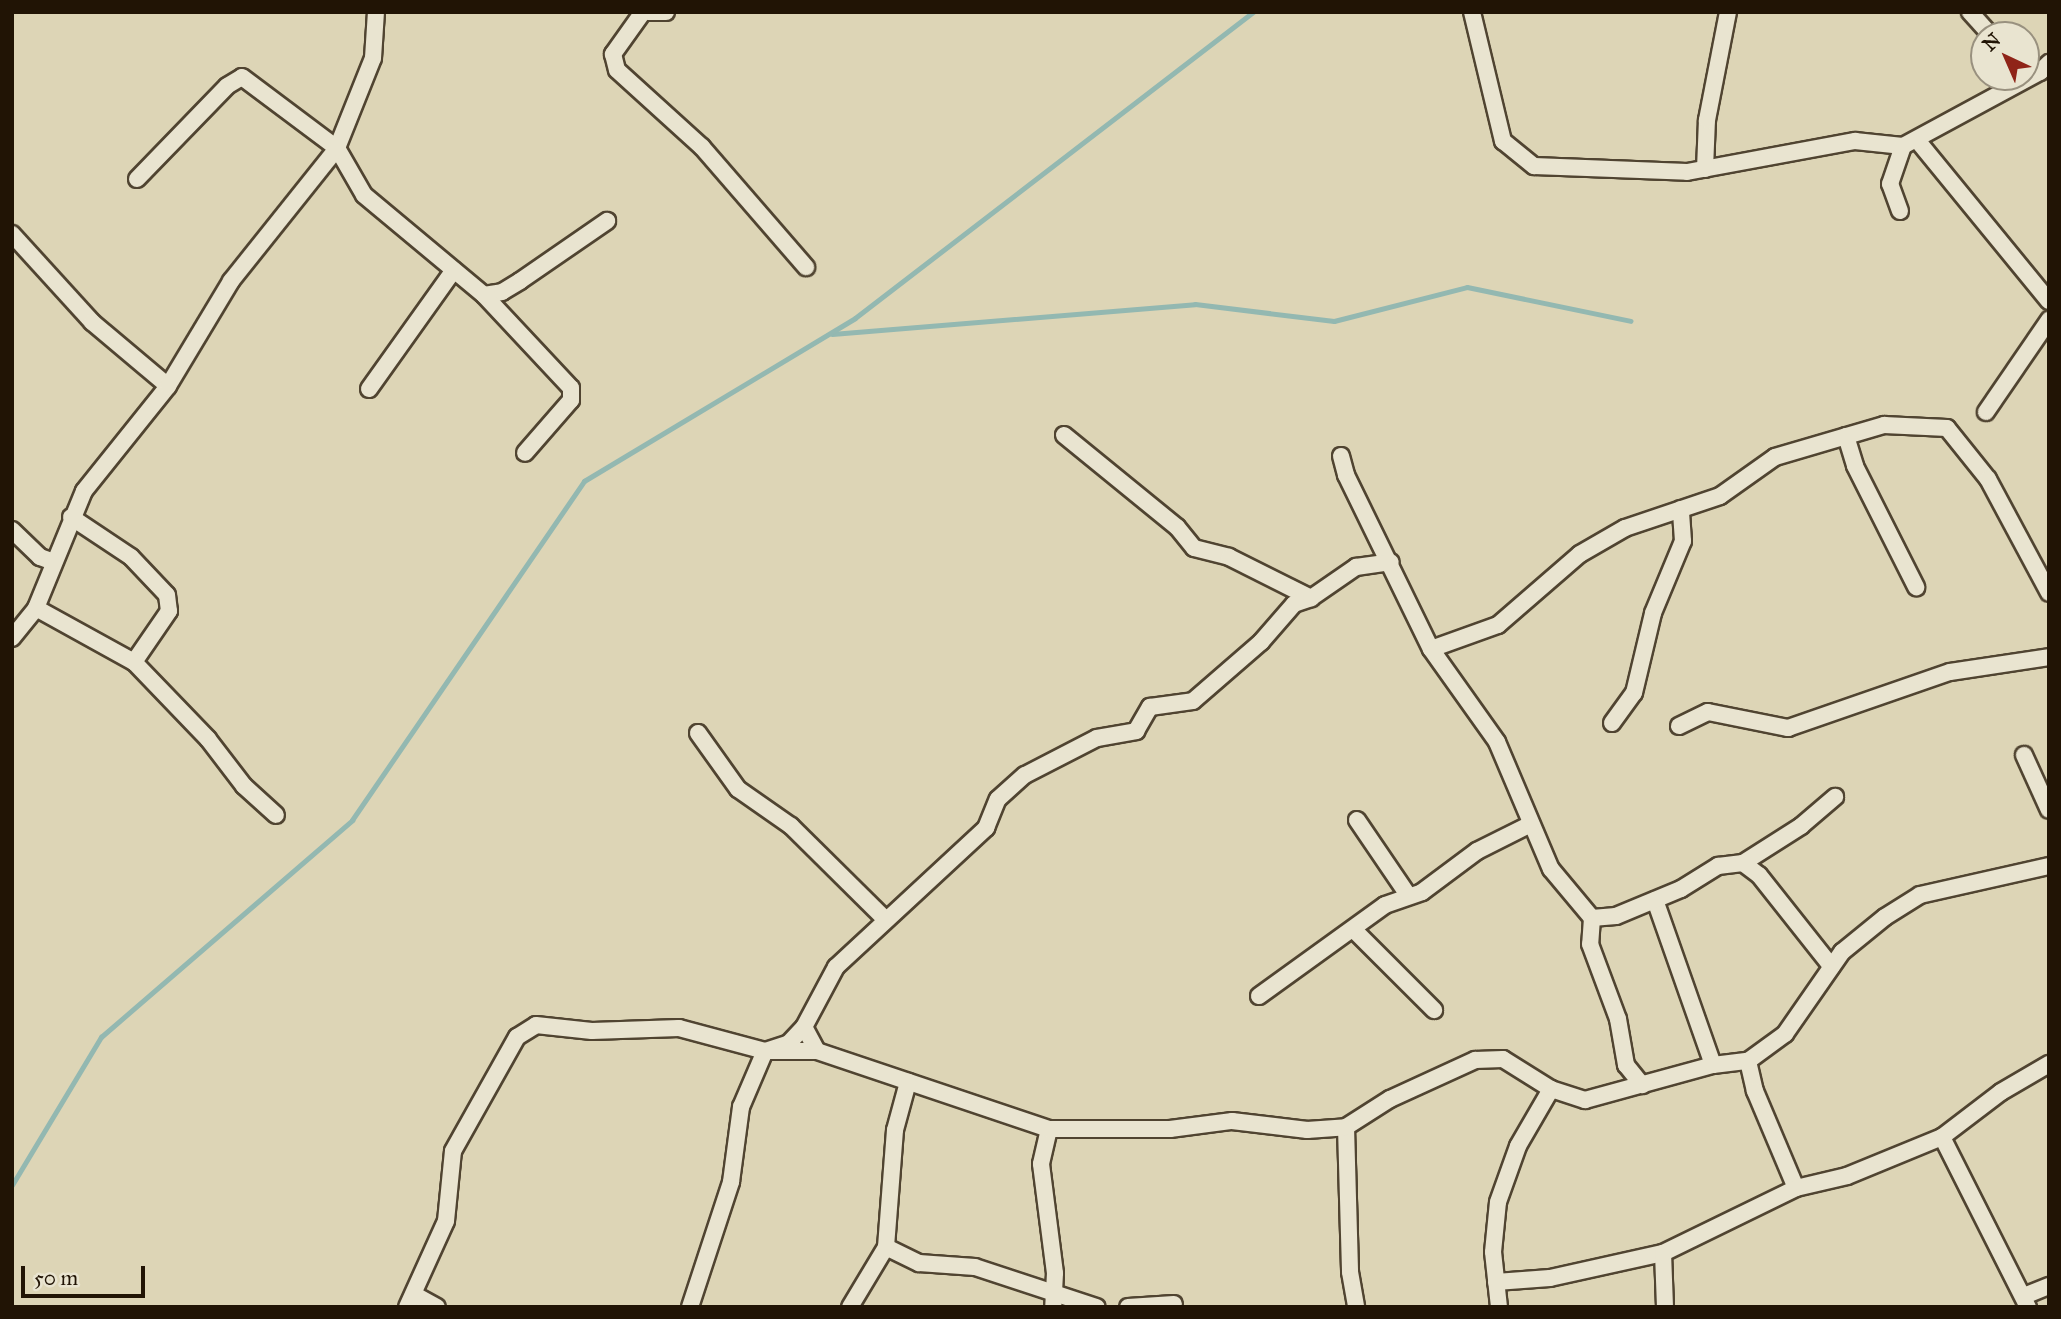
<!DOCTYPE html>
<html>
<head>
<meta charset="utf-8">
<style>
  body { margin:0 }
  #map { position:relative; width:2061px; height:1319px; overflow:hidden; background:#ddd5b6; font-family:"IM FELL Great Primer",serif }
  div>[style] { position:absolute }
  .stream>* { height:5px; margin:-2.5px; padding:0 2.5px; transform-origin:2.5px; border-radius:2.5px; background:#93b8b1 }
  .roads { filter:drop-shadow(2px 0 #504431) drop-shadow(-2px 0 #504431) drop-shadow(0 2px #504431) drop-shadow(0 -2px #504431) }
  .minor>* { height:16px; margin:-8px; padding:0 8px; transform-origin:8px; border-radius:8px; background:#e9e4d0 }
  span { translate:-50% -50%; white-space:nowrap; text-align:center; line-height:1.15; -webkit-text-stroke:5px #e9e4d0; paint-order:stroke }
  .frame { position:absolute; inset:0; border:14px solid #211405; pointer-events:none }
  .north { position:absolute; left:1970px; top:21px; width:70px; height:70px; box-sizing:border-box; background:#e9e4d0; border:2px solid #99917f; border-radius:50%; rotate:316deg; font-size:19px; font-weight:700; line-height:28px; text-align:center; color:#211405 }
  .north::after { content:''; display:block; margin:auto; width:24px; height:32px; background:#8f2418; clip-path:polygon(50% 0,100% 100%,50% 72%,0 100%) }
  .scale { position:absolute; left:21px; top:1266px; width:124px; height:32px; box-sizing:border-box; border:4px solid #211405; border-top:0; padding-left:9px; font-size:21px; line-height:24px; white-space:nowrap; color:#211405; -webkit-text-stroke:5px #e9e4d0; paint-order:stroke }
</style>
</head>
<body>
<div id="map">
  <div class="stream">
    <i style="left:832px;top:334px;width:364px;rotate:-4.7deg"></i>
    <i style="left:1195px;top:304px;width:140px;rotate:7deg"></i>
    <i style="left:1334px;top:321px;width:137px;rotate:-14.3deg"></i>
    <i style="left:1467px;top:287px;width:167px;rotate:11.7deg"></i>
    <i style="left:12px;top:1185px;width:173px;rotate:-59deg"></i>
    <i style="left:101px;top:1037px;width:332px;rotate:-40.8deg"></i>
    <i style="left:352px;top:820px;width:411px;rotate:-55.6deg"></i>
    <i style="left:584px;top:481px;width:316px;rotate:-31deg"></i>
    <i style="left:855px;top:318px;width:502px;rotate:-37.55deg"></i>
  </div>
  <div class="roads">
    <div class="minor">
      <i style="left:643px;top:12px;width:52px;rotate:125.5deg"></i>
      <i style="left:613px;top:54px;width:16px;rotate:76deg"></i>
      <i style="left:617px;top:70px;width:115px;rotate:42.2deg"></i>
      <i style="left:702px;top:147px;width:159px;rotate:49.1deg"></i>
      <i style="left:648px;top:12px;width:18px"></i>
      <i style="left:1472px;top:12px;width:133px;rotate:76.5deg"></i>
      <i style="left:1503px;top:141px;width:40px;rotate:39deg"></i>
      <i style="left:1534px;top:166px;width:153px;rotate:2.2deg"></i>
      <i style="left:1687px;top:172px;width:171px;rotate:-10.5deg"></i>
      <i style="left:1855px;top:141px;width:48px;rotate:5.9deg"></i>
      <i style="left:1970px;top:12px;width:31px;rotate:48deg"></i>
      <i style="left:1917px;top:140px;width:208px;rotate:50.7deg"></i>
      <i style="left:1705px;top:169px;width:49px;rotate:-87.7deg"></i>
      <i style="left:1707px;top:120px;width:110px;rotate:-79deg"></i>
      <i style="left:137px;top:179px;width:129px;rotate:-45.9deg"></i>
      <i style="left:227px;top:86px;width:17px;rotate:-31deg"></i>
      <i style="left:242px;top:77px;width:119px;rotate:36.8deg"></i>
      <i style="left:337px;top:148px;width:54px;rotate:60.1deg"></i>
      <i style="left:364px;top:195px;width:156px;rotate:39.8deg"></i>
      <i style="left:484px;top:295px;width:127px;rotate:46.9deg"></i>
      <i style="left:571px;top:388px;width:12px;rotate:90deg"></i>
      <i style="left:571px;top:400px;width:70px;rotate:131deg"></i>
      <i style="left:1900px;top:211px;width:29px;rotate:-110deg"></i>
      <i style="left:1890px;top:184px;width:40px;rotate:-71.1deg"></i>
      <i style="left:1903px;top:146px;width:156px;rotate:-28.4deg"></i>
      <i style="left:2040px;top:72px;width:13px;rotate:-45deg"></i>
      <i style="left:12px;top:234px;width:119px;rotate:47.7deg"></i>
      <i style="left:92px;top:322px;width:99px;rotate:40.1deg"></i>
      <i style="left:484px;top:295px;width:18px;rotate:-9deg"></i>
      <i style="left:502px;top:292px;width:21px;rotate:-31deg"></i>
      <i style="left:520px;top:281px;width:106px;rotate:-34.6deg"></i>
      <i style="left:369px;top:389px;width:146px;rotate:-54.5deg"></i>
      <i style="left:1986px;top:412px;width:112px;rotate:-55.6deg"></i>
      <i style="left:1064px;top:435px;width:146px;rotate:39.2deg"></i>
      <i style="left:1177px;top:527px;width:27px;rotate:51deg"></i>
      <i style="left:1194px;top:548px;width:36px;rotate:14deg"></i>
      <i style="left:1229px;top:557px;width:92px;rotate:26.6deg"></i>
      <i style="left:1846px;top:436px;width:31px;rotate:73deg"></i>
      <i style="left:1855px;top:466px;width:136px;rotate:63.2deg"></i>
      <i style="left:1341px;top:456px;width:20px;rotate:75deg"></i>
      <i style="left:1346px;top:475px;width:194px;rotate:64deg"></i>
      <i style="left:1431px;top:649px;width:114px;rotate:54.6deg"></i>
      <i style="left:1497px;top:742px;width:138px;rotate:67deg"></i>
      <i style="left:1551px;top:869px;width:64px;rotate:50.1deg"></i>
      <i style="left:1592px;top:918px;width:26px;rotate:94deg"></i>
      <i style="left:1590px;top:944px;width:80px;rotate:69.5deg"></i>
      <i style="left:1618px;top:1019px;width:47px;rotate:80.1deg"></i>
      <i style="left:1626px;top:1065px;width:26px;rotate:51deg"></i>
      <i style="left:71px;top:517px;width:72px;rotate:33.7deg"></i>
      <i style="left:131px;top:557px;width:52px;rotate:46.5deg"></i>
      <i style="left:167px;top:595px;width:16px;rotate:83deg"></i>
      <i style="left:169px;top:611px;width:62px;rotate:124.5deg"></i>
      <i style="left:12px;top:530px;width:39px;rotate:44deg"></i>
      <i style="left:40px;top:557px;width:15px;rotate:20deg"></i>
      <i style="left:36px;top:608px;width:112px;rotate:28.9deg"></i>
      <i style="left:134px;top:662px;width:107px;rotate:46.1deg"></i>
      <i style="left:208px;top:739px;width:59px;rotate:52.5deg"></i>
      <i style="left:244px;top:786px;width:43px;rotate:42.2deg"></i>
      <i style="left:12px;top:638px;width:38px;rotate:-51deg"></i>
      <i style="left:36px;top:608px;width:126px;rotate:-67.7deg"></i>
      <i style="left:84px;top:491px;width:134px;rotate:-51.3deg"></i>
      <i style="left:168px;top:386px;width:122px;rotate:-59deg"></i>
      <i style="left:231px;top:281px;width:170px;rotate:-51.4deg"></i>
      <i style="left:337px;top:148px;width:97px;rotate:-68.2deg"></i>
      <i style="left:373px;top:58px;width:46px;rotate:-86.3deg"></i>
      <i style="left:1431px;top:649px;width:71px;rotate:-19.7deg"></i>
      <i style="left:1498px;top:625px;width:108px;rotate:-40.9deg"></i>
      <i style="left:1580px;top:554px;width:52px;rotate:-30deg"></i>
      <i style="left:1625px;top:528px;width:100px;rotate:-18.6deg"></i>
      <i style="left:1720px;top:496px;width:67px;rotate:-35.3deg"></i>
      <i style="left:1775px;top:457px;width:114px;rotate:-16.4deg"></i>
      <i style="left:1884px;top:425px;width:63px;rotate:2.7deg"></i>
      <i style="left:1947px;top:428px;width:65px;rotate:51.2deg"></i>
      <i style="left:1988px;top:479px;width:129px;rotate:61.8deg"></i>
      <i style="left:1612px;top:723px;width:37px;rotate:-54deg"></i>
      <i style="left:1634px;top:693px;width:82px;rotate:-76.6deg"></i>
      <i style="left:1653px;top:613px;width:78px;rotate:-67.4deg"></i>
      <i style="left:1683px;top:541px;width:32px;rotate:-94deg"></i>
      <i style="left:1679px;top:726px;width:32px;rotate:-26deg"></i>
      <i style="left:1708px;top:712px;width:82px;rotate:11.3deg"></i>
      <i style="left:1788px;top:728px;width:171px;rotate:-19.1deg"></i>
      <i style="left:1950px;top:672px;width:100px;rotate:-8.6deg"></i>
      <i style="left:698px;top:733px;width:69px;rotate:54.5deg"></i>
      <i style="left:738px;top:789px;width:65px;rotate:34.9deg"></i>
      <i style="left:791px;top:826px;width:131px;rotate:44.7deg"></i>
      <i style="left:2024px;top:755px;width:60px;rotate:65.6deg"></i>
      <i style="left:1357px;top:820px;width:91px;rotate:55.8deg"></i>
      <i style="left:1743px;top:863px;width:69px;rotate:-32.5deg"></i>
      <i style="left:1801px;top:826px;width:45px;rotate:-40.5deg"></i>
      <i style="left:1655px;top:900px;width:175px;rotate:70.6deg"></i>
      <i style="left:1592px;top:918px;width:24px;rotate:-5deg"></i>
      <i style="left:1616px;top:916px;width:70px;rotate:-22.6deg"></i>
      <i style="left:1681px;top:889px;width:44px;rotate:-31.9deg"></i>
      <i style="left:1718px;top:866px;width:25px;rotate:-7deg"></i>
      <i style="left:1743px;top:863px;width:20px;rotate:37deg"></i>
      <i style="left:1759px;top:875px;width:117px;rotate:51.6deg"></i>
      <i style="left:1355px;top:931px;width:112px;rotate:45deg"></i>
      <i style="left:1259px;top:996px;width:155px;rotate:-35.8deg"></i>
      <i style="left:1385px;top:905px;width:39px;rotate:-19deg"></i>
      <i style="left:1422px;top:892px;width:69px;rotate:-36.7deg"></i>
      <i style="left:1477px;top:851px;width:60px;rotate:-26.6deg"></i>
      <i style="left:817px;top:1051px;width:27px;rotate:-118deg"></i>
      <i style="left:804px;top:1027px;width:68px;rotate:-61.9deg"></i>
      <i style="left:836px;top:967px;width:205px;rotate:-42.8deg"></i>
      <i style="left:986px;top:828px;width:31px;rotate:-68deg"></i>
      <i style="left:998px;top:799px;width:36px;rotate:-42deg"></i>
      <i style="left:1025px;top:775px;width:81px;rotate:-27.2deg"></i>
      <i style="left:1097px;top:738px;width:40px;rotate:-10deg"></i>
      <i style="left:1136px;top:731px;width:28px;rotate:-60deg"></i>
      <i style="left:1150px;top:707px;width:43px;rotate:-7.9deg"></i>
      <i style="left:1193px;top:701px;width:90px;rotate:-40.9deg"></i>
      <i style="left:1261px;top:642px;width:50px;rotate:-49deg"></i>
      <i style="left:1294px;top:604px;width:18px;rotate:-19deg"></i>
      <i style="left:1311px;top:598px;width:55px;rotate:-34.6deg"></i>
      <i style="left:1356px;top:567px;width:35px;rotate:-8deg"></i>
      <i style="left:1748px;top:1061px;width:31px;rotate:77deg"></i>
      <i style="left:1755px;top:1091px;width:105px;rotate:67.1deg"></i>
      <i style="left:1346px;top:1127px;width:145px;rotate:88.4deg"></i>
      <i style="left:1350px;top:1272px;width:36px;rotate:80deg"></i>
      <i style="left:1049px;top:1129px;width:36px;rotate:103deg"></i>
      <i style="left:1041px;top:1164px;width:110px;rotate:82.7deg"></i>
      <i style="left:1055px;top:1273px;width:34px;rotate:93deg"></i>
      <i style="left:1942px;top:1137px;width:191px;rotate:63.2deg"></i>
      <i style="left:886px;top:1247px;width:37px;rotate:26deg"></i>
      <i style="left:919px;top:1263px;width:56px;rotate:4.1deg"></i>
      <i style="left:975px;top:1267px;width:128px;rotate:18.2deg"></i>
      <i style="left:1496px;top:1282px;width:54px;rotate:-4.2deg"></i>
      <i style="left:1550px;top:1278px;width:116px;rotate:-12.5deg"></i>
      <i style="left:415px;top:1295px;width:25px;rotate:29deg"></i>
      <i style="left:2024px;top:1296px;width:27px;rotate:-22deg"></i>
      <i style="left:407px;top:1307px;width:94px;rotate:-65.6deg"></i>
      <i style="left:446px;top:1221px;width:70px;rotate:-84.3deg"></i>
      <i style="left:453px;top:1151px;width:131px;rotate:-60.7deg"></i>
      <i style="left:517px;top:1037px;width:22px;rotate:-32deg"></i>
      <i style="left:536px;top:1025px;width:56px;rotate:6.1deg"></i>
      <i style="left:592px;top:1031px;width:87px;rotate:-2deg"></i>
      <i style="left:679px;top:1028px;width:89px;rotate:15deg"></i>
      <i style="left:765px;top:1051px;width:25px;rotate:-18deg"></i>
      <i style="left:789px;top:1043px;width:22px;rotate:-47deg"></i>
      <i style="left:690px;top:1307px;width:132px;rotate:-71.8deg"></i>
      <i style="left:731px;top:1182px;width:76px;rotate:-82.4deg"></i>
      <i style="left:741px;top:1107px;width:61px;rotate:-66.8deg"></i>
      <i style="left:765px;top:1051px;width:52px"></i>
      <i style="left:817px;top:1051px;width:245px;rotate:18.6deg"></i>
      <i style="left:1049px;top:1129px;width:121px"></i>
      <i style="left:1170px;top:1129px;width:63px;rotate:-7.4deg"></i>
      <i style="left:1232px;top:1121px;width:76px;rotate:6.8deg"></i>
      <i style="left:1307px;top:1130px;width:39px;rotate:-4deg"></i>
      <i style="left:1346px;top:1127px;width:52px;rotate:-32.5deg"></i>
      <i style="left:1390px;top:1099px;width:94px;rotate:-24.6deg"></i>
      <i style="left:1475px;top:1060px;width:28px;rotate:-2deg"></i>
      <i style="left:1503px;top:1059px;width:57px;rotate:32deg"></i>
      <i style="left:1551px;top:1089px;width:36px;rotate:18deg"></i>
      <i style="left:1585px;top:1100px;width:133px;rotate:-15.3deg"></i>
      <i style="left:1713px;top:1065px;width:35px;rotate:-7deg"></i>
      <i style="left:1748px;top:1061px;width:46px;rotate:-36.1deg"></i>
      <i style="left:1785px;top:1034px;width:100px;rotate:-55.2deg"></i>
      <i style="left:1842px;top:952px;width:55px;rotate:-39.1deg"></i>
      <i style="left:1885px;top:917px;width:41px;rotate:-32.2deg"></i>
      <i style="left:1920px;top:895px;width:132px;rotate:-12.7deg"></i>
      <i style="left:850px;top:1307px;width:70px;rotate:-59deg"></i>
      <i style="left:886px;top:1247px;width:117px;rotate:-85.6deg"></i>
      <i style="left:895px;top:1130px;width:50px;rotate:-74.8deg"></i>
      <i style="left:1128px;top:1307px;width:46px;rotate:-3.7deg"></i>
      <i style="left:1499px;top:1307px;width:55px;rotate:-96.2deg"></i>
      <i style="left:1493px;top:1252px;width:50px;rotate:-84.3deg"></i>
      <i style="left:1498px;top:1202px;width:59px;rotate:-70.3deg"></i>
      <i style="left:1518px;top:1146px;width:66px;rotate:-59.9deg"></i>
      <i style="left:1665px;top:1307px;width:54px;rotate:-92.1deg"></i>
      <i style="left:1663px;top:1253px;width:148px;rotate:-26deg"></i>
      <i style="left:1796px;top:1188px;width:52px;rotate:-13.2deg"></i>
      <i style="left:1847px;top:1176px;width:103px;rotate:-22.3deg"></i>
      <i style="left:1942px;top:1137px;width:74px;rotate:-37.3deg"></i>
      <i style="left:2001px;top:1092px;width:56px;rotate:-30.3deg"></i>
    </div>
  </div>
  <div class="frame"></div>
  <div class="north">N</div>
  <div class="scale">50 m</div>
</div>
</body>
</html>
